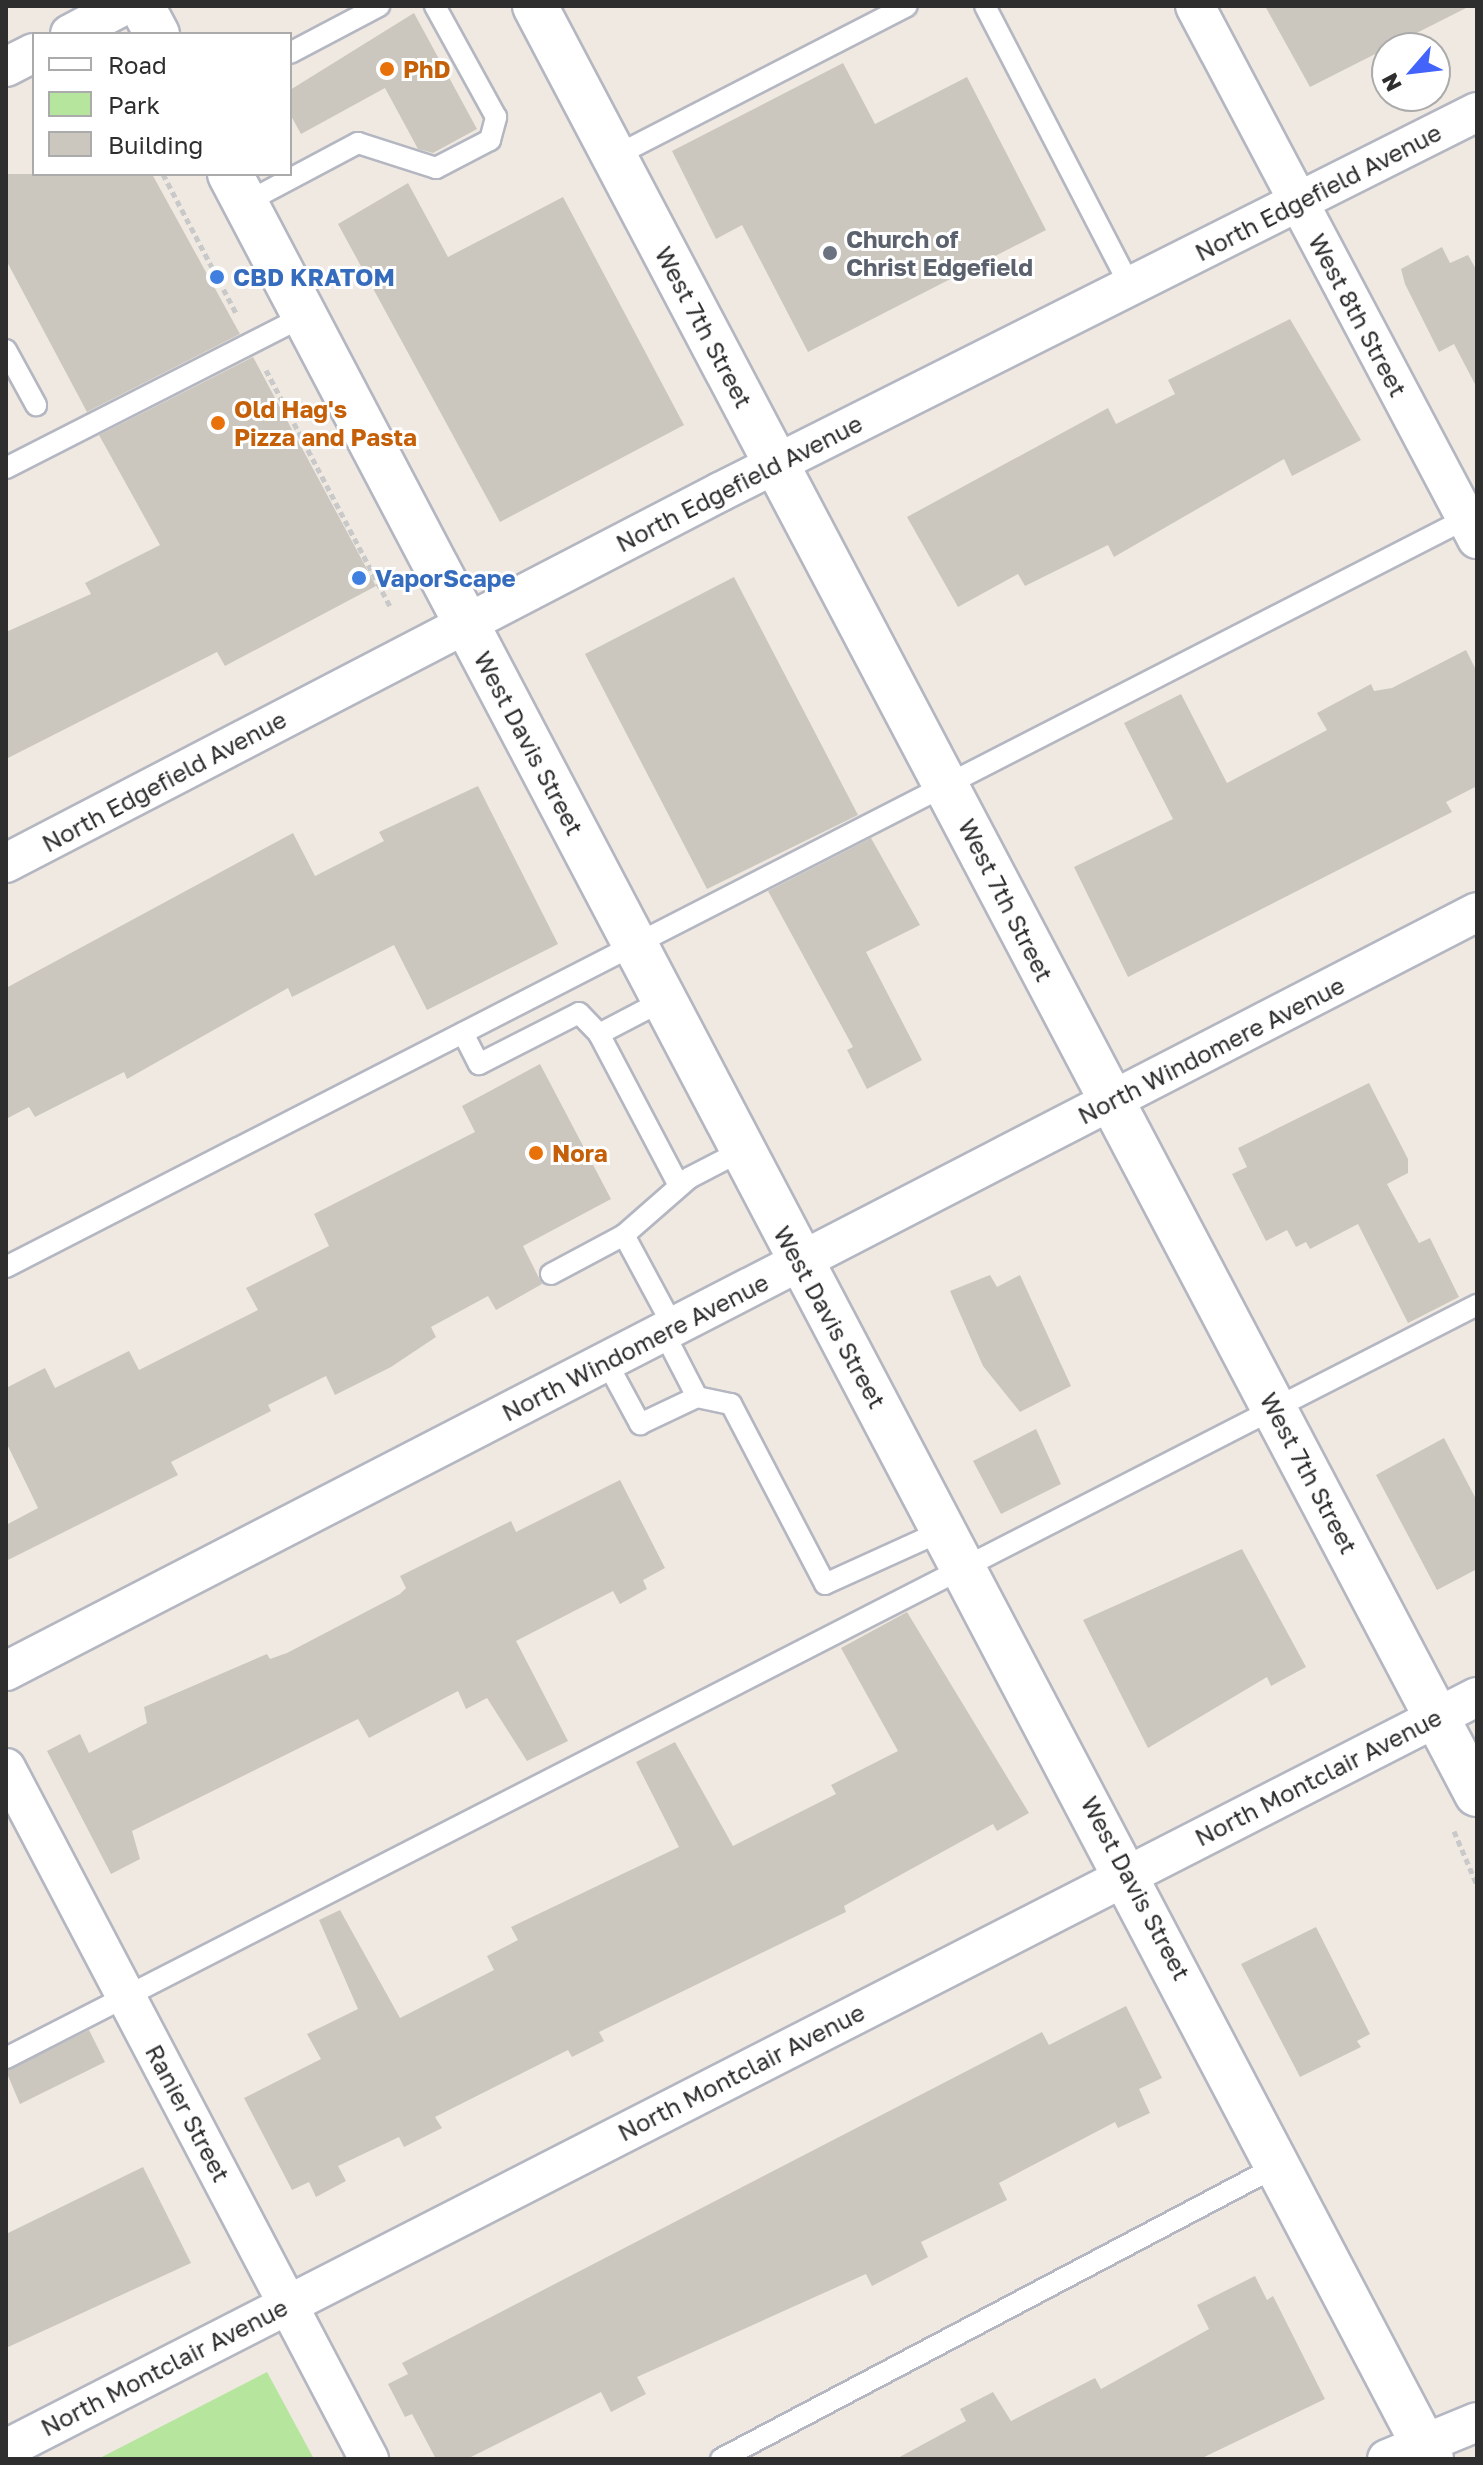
<!DOCTYPE html>
<html>
<head>
<meta charset="utf-8">
<style>
  body { margin:0 }
  #map { position:relative; width:1483px; height:2465px; overflow:hidden; background:#efe9e1; font-family:"Golos Text",sans-serif }
  div>[style] { position:absolute }
  .green>* { inset:0; background:#b6e59e }
  .building>* { inset:0; background:#cbc7bf }
  .path>* { height:5px; margin-top:-2.5px; transform-origin:0; background:repeating-linear-gradient(90deg,#c9c9c9 0 6px,transparent 0 10px) }
  .roads { filter:drop-shadow(2px 0 #b4b7c1) drop-shadow(-2px 0 #b4b7c1) drop-shadow(0 2px #b4b7c1) drop-shadow(0 -2px #b4b7c1) }
  .lane>* { height:20px; margin:-10px; padding:0 10px; transform-origin:10px; border-radius:10px; background:#fff }
  .street>* { height:38px; margin:-19px; padding:0 19px; transform-origin:19px; border-radius:19px; background:#fff }
  .secondary>* { height:44px; margin:-22px; padding:0 22px; transform-origin:22px; border-radius:22px; background:#fff }
  .dots>* { width:22px; height:22px; translate:-50% -50%; box-sizing:border-box; border:4px solid #fff; border-radius:50% }
  span { translate:-50% -50%; white-space:nowrap; text-align:center; line-height:1.15; -webkit-text-stroke:6px #fff; paint-order:stroke }
  .food-label { font-size:24px; color:#c56008; font-weight:700 }
  .left { translate:0 -50%; text-align:left }
  .street-label { font-size:24px; color:#2e2e2e }
  .worship-label { font-size:24px; color:#5b616d; font-weight:700 }
  .shop-label { font-size:24px; color:#366cbe; font-weight:700 }
  .frame { position:absolute; inset:0; border:8px solid #2e2e2e; pointer-events:none }
  .legend { position:absolute; left:32px; top:32px; width:260px; height:144px; box-sizing:border-box; background:#fff; border:2px solid #ababab; margin:0; padding:10px 14px; list-style:none; font-size:24px; color:#2e2e2e }
  .legend li { display:flex; align-items:center; gap:16px; height:40px }
  .legend b { width:40px; border:2px solid #ababab }
  .north { position:absolute; left:1371px; top:32px; width:80px; height:80px; box-sizing:border-box; background:#fff; border:2px solid #ababab; border-radius:50%; rotate:242deg; font-size:22px; font-weight:700; line-height:32px; text-align:center; color:#2e2e2e }
  .north::after { content:''; display:block; margin:auto; width:28px; height:36px; background:#4264fb; clip-path:polygon(50% 0,100% 100%,50% 72%,0 100%) }
</style>
</head>
<body>
<div id="map">
  <div class="green">
    <i style="clip-path:polygon(267px 2372px,314px 2459px,98px 2459px)"></i>
  </div>
  <div class="building">
    <i style="clip-path:polygon(1265px 6px,1470px 6px,1310px 87px)"></i>
    <i style="clip-path:polygon(414px 13px,477px 129px,433px 153px,418px 149px,385px 88px,301px 134px,290px 114px,290px 90px)"></i>
    <i style="clip-path:polygon(843px 63px,875px 124px,967px 77px,1046px 230px,808px 352px,742px 225px,716px 239px,672px 151px)"></i>
    <i style="clip-path:polygon(6px 174px,152px 174px,240px 334px,87px 412px,6px 260px)"></i>
    <i style="clip-path:polygon(408px 183px,448px 257px,563px 197px,684px 425px,500px 522px,338px 224px)"></i>
    <i style="clip-path:polygon(1442px 247px,1450px 263px,1468px 255px,1477px 271px,1477px 388px,1454px 344px,1439px 352px,1405px 284px,1401px 269px)"></i>
    <i style="clip-path:polygon(1290px 319px,1361px 440px,1292px 476px,1284px 459px,1114px 557px,1108px 545px,1025px 586px,1018px 574px,958px 607px,907px 517px,1108px 408px,1116px 424px,1175px 394px,1168px 380px)"></i>
    <i style="clip-path:polygon(253px 357px,376px 586px,225px 666px,217px 652px,6px 759px,6px 632px,91px 594px,85px 583px,160px 545px,99px 435px)"></i>
    <i style="clip-path:polygon(734px 577px,858px 815px,707px 889px,585px 654px)"></i>
    <i style="clip-path:polygon(1466px 650px,1477px 672px,1477px 786px,1446px 802px,1452px 812px,1128px 977px,1074px 867px,1173px 819px,1124px 723px,1181px 694px,1227px 783px,1327px 730px,1317px 713px,1371px 684px,1374px 691px,1392px 688px)"></i>
    <i style="clip-path:polygon(478px 786px,558px 944px,427px 1010px,394px 945px,292px 997px,288px 988px,127px 1079px,124px 1072px,35px 1117px,29px 1107px,6px 1119px,6px 988px,293px 833px,315px 876px,384px 841px,379px 832px)"></i>
    <i style="clip-path:polygon(871px 838px,920px 925px,866px 952px,922px 1060px,867px 1089px,847px 1050px,853px 1047px,768px 891px)"></i>
    <i style="clip-path:polygon(540px 1064px,611px 1199px,523px 1246px,542px 1284px,496px 1310px,488px 1296px,431px 1327px,436px 1337px,391px 1367px,335px 1395px,326px 1376px,268px 1405px,271px 1411px,171px 1462px,178px 1475px,6px 1561px,6px 1525px,38px 1508px,6px 1442px,6px 1388px,45px 1368px,55px 1388px,129px 1351px,139px 1370px,258px 1310px,246px 1288px,329px 1246px,314px 1214px,475px 1132px,462px 1106px)"></i>
    <i style="clip-path:polygon(1369px 1083px,1408px 1159px,1408px 1173px,1387px 1184px,1419px 1243px,1430px 1238px,1459px 1297px,1408px 1323px,1358px 1224px,1310px 1249px,1306px 1242px,1296px 1247px,1287px 1230px,1266px 1241px,1232px 1174px,1247px 1167px,1238px 1148px)"></i>
    <i style="clip-path:polygon(990px 1275px,997px 1287px,1020px 1275px,1071px 1386px,1020px 1412px,983px 1366px,950px 1291px)"></i>
    <i style="clip-path:polygon(1036px 1429px,1061px 1484px,1001px 1514px,973px 1461px)"></i>
    <i style="clip-path:polygon(1444px 1438px,1477px 1501px,1477px 1569px,1437px 1590px,1376px 1475px)"></i>
    <i style="clip-path:polygon(620px 1480px,665px 1568px,643px 1580px,647px 1589px,620px 1604px,613px 1591px,516px 1641px,568px 1741px,527px 1761px,487px 1698px,466px 1709px,458px 1691px,369px 1738px,358px 1719px,132px 1831px,140px 1859px,111px 1874px,47px 1751px,80px 1734px,89px 1753px,147px 1723px,144px 1707px,267px 1654px,270px 1659px,287px 1653px,400px 1594px,406px 1588px,400px 1576px,511px 1521px,516px 1532px)"></i>
    <i style="clip-path:polygon(1242px 1549px,1306px 1667px,1271px 1686px,1267px 1677px,1148px 1748px,1083px 1620px)"></i>
    <i style="clip-path:polygon(907px 1612px,1029px 1813px,997px 1831px,993px 1824px,844px 1906px,846px 1912px,599px 2032px,604px 2041px,572px 2057px,568px 2050px,435px 2117px,442px 2128px,404px 2147px,399px 2137px,338px 2166px,346px 2181px,316px 2197px,309px 2182px,292px 2190px,244px 2098px,321px 2059px,307px 2034px,358px 2009px,319px 1920px,340px 1910px,400px 2018px,494px 1970px,487px 1956px,518px 1940px,511px 1927px,679px 1847px,636px 1762px,675px 1742px,733px 1846px,836px 1794px,831px 1785px,898px 1751px,841px 1648px)"></i>
    <i style="clip-path:polygon(1316px 1927px,1370px 2034px,1357px 2041px,1361px 2047px,1300px 2077px,1241px 1964px)"></i>
    <i style="clip-path:polygon(1126px 2006px,1162px 2078px,1139px 2089px,1150px 2113px,1118px 2128px,1115px 2122px,999px 2183px,1007px 2200px,921px 2242px,928px 2257px,872px 2286px,866px 2274px,637px 2377px,646px 2394px,611px 2412px,601px 2392px,467px 2459px,436px 2459px,412px 2414px,405px 2417px,388px 2384px,408px 2374px,402px 2363px,1042px 2032px,1049px 2045px)"></i>
    <i style="clip-path:polygon(89px 2030px,105px 2062px,20px 2104px,6px 2071px)"></i>
    <i style="clip-path:polygon(143px 2167px,191px 2263px,6px 2348px,6px 2234px)"></i>
    <i style="clip-path:polygon(1255px 2276px,1267px 2300px,1273px 2296px,1325px 2399px,1200px 2459px,896px 2459px,966px 2421px,960px 2409px,993px 2392px,1011px 2421px,1095px 2378px,1101px 2389px,1209px 2329px,1197px 2305px)"></i>
  </div>
  <div class="path">
    <i style="left:163px;top:174px;width:159px;rotate:62.3deg"></i>
    <i style="left:266px;top:370px;width:269px;rotate:62.3deg"></i>
    <i style="left:1454px;top:1831px;width:59px;rotate:66.9deg"></i>
  </div>
  <div class="roads">
    <div class="lane">
      <i style="left:985px;top:6px;width:315px;rotate:62.6deg"></i>
      <i style="left:290px;top:53px;width:101px;rotate:-27.8deg"></i>
      <i style="left:615px;top:156px;width:328px;rotate:-27.2deg"></i>
      <i style="left:245px;top:203px;width:128px;rotate:-28deg"></i>
      <i style="left:358px;top:143px;width:82px;rotate:17.8deg"></i>
      <i style="left:436px;top:168px;width:61px;rotate:-27.4deg"></i>
      <i style="left:490px;top:140px;width:24px;rotate:-75deg"></i>
      <i style="left:496px;top:117px;width:127px;rotate:-118.8deg"></i>
      <i style="left:6px;top:350px;width:63px;rotate:61.4deg"></i>
      <i style="left:6px;top:468px;width:335px;rotate:-27deg"></i>
      <i style="left:463px;top:1033px;width:35px;rotate:63deg"></i>
      <i style="left:479px;top:1064px;width:112px;rotate:-27deg"></i>
      <i style="left:579px;top:1013px;width:29px;rotate:46deg"></i>
      <i style="left:599px;top:1034px;width:71px;rotate:-27.6deg"></i>
      <i style="left:599px;top:1034px;width:172px;rotate:62.2deg"></i>
      <i style="left:624px;top:1235px;width:103px;rotate:61.7deg"></i>
      <i style="left:6px;top:1267px;width:1649px;rotate:-27.14deg"></i>
      <i style="left:551px;top:1274px;width:83px;rotate:-28.1deg"></i>
      <i style="left:624px;top:1235px;width:86px;rotate:-41.2deg"></i>
      <i style="left:689px;top:1178px;width:59px;rotate:-27.4deg"></i>
      <i style="left:663px;top:1331px;width:74px;rotate:62.7deg"></i>
      <i style="left:697px;top:1397px;width:35px;rotate:12deg"></i>
      <i style="left:731px;top:1404px;width:203px;rotate:62.4deg"></i>
      <i style="left:825px;top:1584px;width:133px;rotate:-24.4deg"></i>
      <i style="left:606px;top:1361px;width:72px;rotate:61.6deg"></i>
      <i style="left:640px;top:1424px;width:63px;rotate:-25.3deg"></i>
      <i style="left:6px;top:2058px;width:1653px;rotate:-27.11deg"></i>
      <i style="left:721px;top:2459px;width:631px;rotate:-27.78deg"></i>
    </div>
    <div class="street">
      <i style="left:1195px;top:6px;width:603px;rotate:62.12deg"></i>
      <i style="left:70px;top:34px;width:60px;rotate:-27.8deg"></i>
      <i style="left:6px;top:67px;width:31px;rotate:-27deg"></i>
      <i style="left:6px;top:863px;width:805px;rotate:-27.46deg"></i>
      <i style="left:720px;top:492px;width:847px;rotate:-26.66deg"></i>
      <i style="left:6px;top:1671px;width:1655px;rotate:-27.29deg"></i>
      <i style="left:6px;top:1768px;width:781px;rotate:62.29deg"></i>
      <i style="left:6px;top:2449px;width:1652px;rotate:-27.08deg"></i>
      <i style="left:1387px;top:2459px;width:97px;rotate:-22.3deg"></i>
    </div>
    <div class="secondary">
      <i style="left:142px;top:6px;width:32px;rotate:62deg"></i>
      <i style="left:535px;top:6px;width:2021px;rotate:62.22deg"></i>
      <i style="left:230px;top:174px;width:2581px;rotate:62.27deg"></i>
    </div>
  </div>
  <div class="dots">
    <i style="left:387px;top:69px;background:#e8710a"></i>
    <i style="left:830px;top:253px;background:#6b7280"></i>
    <i style="left:217px;top:277px;background:#3f7fe0"></i>
    <i style="left:218px;top:423px;background:#e8710a"></i>
    <i style="left:359px;top:578px;background:#3f7fe0"></i>
    <i style="left:536px;top:1153px;background:#e8710a"></i>
  </div>
  <div class="food-label">
    <span class="left" style="left:403px;top:69px">PhD</span>
    <span class="left" style="left:234px;top:423px">Old Hag's<br>Pizza and Pasta</span>
    <span class="left" style="left:552px;top:1153px">Nora</span>
  </div>
  <div class="street-label">
    <span style="left:1318px;top:192px;rotate:-27deg">North Edgefield Avenue</span>
    <span style="left:1358px;top:315px;rotate:62deg">West 8th Street</span>
    <span style="left:704px;top:327px;rotate:62deg">West 7th Street</span>
    <span style="left:739px;top:483px;rotate:-27deg">North Edgefield Avenue</span>
    <span style="left:529px;top:743px;rotate:62deg">West Davis Street</span>
    <span style="left:164px;top:781px;rotate:-28deg">North Edgefield Avenue</span>
    <span style="left:1006px;top:900px;rotate:63deg">West 7th Street</span>
    <span style="left:1211px;top:1050px;rotate:-27deg">North Windomere Avenue</span>
    <span style="left:830px;top:1317px;rotate:61deg">West Davis Street</span>
    <span style="left:635px;top:1347px;rotate:-27deg">North Windomere Avenue</span>
    <span style="left:1309px;top:1473px;rotate:62deg">West 7th Street</span>
    <span style="left:1318px;top:1777px;rotate:-27deg">North Montclair Avenue</span>
    <span style="left:1136px;top:1888px;rotate:62deg">West Davis Street</span>
    <span style="left:741px;top:2072px;rotate:-27deg">North Montclair Avenue</span>
    <span style="left:188px;top:2113px;rotate:62deg">Ranier Street</span>
    <span style="left:164px;top:2367px;rotate:-27deg">North Montclair Avenue</span>
  </div>
  <div class="worship-label">
    <span class="left" style="left:846px;top:253px">Church of<br>Christ Edgefield</span>
  </div>
  <div class="shop-label">
    <span class="left" style="left:233px;top:277px">CBD KRATOM</span>
    <span class="left" style="left:375px;top:578px">VaporScape</span>
  </div>
  <div class="frame"></div>
  <ul class="legend">
  <li><b style="height:10px;background:#fff"></b>Road</li>
  <li><b style="height:22px;background:#b6e59e"></b>Park</li>
  <li><b style="height:22px;background:#cbc7bf"></b>Building</li>
  </ul>
  <div class="north">N</div>
</div>
</body>
</html>
